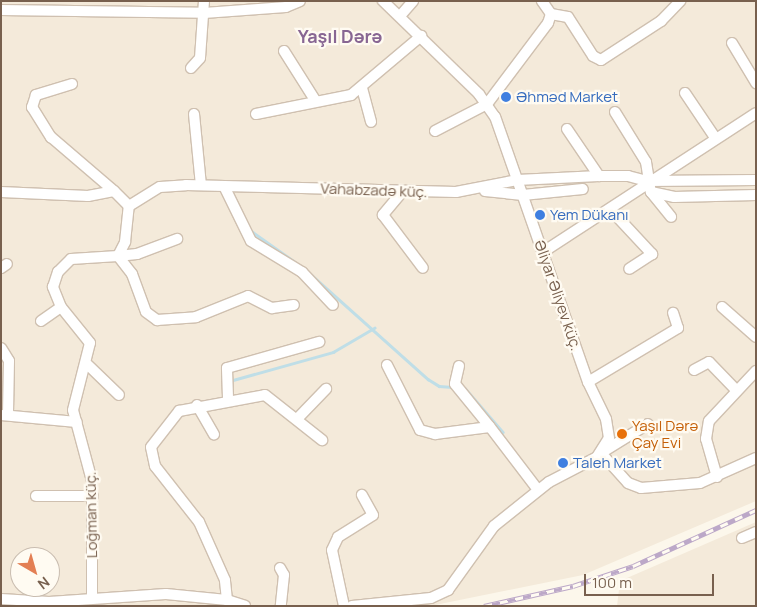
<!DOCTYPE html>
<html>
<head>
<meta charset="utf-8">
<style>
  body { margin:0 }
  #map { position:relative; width:757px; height:607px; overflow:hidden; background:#fcf7eb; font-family:Manrope,sans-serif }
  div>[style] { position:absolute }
  .residential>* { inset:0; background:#f4eada }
  .stream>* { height:2.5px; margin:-1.25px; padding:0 1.25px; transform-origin:1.25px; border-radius:1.25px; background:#bfdee7 }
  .roads { filter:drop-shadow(1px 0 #cfc0b0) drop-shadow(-1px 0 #cfc0b0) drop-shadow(0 1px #cfc0b0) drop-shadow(0 -1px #cfc0b0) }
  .minor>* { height:10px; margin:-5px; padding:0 5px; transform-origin:5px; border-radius:5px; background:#fff }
  .rail>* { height:4.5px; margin-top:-2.25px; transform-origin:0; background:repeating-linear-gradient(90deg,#fffbf2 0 8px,#bca8c8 0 16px); box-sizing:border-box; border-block:1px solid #bca8c8 }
  .dots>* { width:14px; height:14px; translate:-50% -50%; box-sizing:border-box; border:2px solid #fffbf2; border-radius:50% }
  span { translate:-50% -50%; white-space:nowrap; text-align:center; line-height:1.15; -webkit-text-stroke:4.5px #fffbf2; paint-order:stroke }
  .shop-label { font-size:15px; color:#366cbe }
  .left { translate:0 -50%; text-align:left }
  .street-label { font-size:15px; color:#78604e }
  .food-label { font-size:15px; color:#c56008 }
  .quarter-label { font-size:18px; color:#886693; font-weight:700 }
  .frame { position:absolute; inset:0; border:2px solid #78604e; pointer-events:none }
  .north { position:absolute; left:10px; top:547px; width:50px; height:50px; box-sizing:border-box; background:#fffbf2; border:1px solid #c9bdb0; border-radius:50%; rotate:142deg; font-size:14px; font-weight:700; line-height:20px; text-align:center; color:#78604e }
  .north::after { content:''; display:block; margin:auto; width:18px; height:22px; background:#e37f54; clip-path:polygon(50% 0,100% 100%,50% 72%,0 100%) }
  .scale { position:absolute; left:584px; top:574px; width:130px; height:22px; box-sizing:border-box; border:2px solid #78604e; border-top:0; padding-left:6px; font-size:15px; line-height:18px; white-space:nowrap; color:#78604e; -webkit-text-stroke:4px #fffbf2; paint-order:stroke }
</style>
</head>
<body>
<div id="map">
  <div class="residential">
    <i style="clip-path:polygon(evenodd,1px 1px,756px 1px,756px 501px,583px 575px,430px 606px,1px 606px,1px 1px,20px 557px,50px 557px,50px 587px,20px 587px,20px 557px)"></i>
    <i style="clip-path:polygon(756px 522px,756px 606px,617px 606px,620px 581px)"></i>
  </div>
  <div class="stream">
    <i style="left:250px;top:230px;width:64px;rotate:35.4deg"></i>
    <i style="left:306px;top:270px;width:164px;rotate:41.8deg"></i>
    <i style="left:428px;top:379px;width:13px;rotate:32deg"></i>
    <i style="left:439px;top:386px;width:13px;rotate:4deg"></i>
    <i style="left:233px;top:380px;width:104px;rotate:-15.6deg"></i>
    <i style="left:333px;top:352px;width:48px;rotate:-30.3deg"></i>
    <i style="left:465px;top:388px;width:58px;rotate:49.2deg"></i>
  </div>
  <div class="roads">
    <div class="minor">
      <i style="left:1px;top:10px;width:203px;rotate:0.8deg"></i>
      <i style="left:204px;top:13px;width:82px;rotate:-4.2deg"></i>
      <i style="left:286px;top:7px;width:15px;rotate:-23deg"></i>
      <i style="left:551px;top:14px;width:17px;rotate:10deg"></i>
      <i style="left:568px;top:17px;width:46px;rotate:57.3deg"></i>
      <i style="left:593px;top:56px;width:9px;rotate:27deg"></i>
      <i style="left:601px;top:60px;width:72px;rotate:-33deg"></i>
      <i style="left:661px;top:21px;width:28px;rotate:-46deg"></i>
      <i style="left:400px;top:16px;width:20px;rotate:-49deg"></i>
      <i style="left:732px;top:43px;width:47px;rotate:59deg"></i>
      <i style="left:284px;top:51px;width:58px;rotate:57.7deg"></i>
      <i style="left:191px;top:68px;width:13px;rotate:-48deg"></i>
      <i style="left:200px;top:58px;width:57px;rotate:-86deg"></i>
      <i style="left:72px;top:84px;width:38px;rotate:163deg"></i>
      <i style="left:36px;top:95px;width:13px;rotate:108deg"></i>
      <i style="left:32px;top:107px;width:36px;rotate:58deg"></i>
      <i style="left:51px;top:137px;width:83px;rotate:40.6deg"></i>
      <i style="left:362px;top:88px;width:35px;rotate:75deg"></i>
      <i style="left:685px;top:93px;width:55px;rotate:56deg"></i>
      <i style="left:615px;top:112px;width:59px;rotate:58.2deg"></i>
      <i style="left:646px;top:162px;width:30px;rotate:81deg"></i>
      <i style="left:651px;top:192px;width:24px;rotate:12deg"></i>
      <i style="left:674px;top:197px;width:82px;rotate:-1.4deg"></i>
      <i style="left:194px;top:114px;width:71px;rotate:84.4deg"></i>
      <i style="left:256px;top:114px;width:97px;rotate:-11.3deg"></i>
      <i style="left:351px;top:95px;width:92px;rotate:-40.1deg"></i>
      <i style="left:567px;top:129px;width:57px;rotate:55.8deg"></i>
      <i style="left:435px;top:131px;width:59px;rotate:-27.4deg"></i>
      <i style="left:487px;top:104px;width:101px;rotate:-53deg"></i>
      <i style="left:548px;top:23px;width:9px;rotate:-72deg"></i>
      <i style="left:551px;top:14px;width:16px;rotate:-125deg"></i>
      <i style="left:224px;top:186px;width:61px;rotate:63.9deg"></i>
      <i style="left:251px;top:241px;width:60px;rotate:31.3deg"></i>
      <i style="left:302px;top:272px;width:45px;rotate:46.8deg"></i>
      <i style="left:485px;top:191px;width:38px;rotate:6deg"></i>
      <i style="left:523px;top:195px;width:60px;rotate:-5.7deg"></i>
      <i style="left:1px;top:192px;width:87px;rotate:2.6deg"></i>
      <i style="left:88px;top:196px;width:26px;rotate:-11deg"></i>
      <i style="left:114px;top:191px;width:21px;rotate:45deg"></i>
      <i style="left:129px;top:206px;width:36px;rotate:-32deg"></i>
      <i style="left:160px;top:187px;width:26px;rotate:-4deg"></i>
      <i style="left:186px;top:185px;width:270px;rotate:1.5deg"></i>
      <i style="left:456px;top:192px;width:62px;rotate:-11.1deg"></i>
      <i style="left:517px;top:180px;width:82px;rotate:-2.8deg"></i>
      <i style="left:599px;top:176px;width:29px"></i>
      <i style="left:628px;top:176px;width:20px;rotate:15deg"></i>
      <i style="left:647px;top:181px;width:109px;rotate:-0.5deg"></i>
      <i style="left:402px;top:192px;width:30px;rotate:130deg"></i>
      <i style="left:383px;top:215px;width:66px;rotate:53deg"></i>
      <i style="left:651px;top:192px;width:32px;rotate:51deg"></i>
      <i style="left:610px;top:209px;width:62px;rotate:47deg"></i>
      <i style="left:652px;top:254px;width:27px;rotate:147deg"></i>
      <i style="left:543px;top:252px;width:254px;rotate:-33.1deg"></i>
      <i style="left:118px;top:256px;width:23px;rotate:52deg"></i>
      <i style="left:132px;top:274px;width:40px;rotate:69.8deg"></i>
      <i style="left:146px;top:312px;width:14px;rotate:36deg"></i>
      <i style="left:157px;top:320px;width:39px;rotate:-4deg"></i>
      <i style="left:196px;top:317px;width:56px;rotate:-22deg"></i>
      <i style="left:248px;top:296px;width:27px;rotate:27deg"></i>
      <i style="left:272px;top:308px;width:22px;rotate:-8deg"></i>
      <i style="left:118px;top:256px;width:19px;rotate:-6deg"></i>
      <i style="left:137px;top:254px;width:43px;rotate:-20.6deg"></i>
      <i style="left:1px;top:268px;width:7px;rotate:-34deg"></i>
      <i style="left:722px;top:307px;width:45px;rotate:41.4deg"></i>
      <i style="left:41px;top:321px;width:24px;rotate:-35deg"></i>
      <i style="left:1px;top:348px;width:15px;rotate:58deg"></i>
      <i style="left:9px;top:361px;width:54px;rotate:91.1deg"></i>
      <i style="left:88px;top:365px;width:43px;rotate:44.1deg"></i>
      <i style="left:387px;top:365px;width:73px;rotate:63.1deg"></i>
      <i style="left:420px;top:430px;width:16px;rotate:15deg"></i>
      <i style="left:435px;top:434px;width:55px;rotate:-7.3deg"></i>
      <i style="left:490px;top:427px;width:79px;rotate:52.7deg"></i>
      <i style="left:459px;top:366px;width:18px;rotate:103deg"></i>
      <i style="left:455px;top:384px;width:55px;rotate:50.9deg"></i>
      <i style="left:694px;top:370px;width:17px;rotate:-28deg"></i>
      <i style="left:709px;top:362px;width:40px;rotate:46deg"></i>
      <i style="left:588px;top:382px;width:105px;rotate:-31deg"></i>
      <i style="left:678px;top:328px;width:16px;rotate:-108deg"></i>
      <i style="left:228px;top:398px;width:30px;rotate:-92deg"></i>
      <i style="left:227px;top:368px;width:96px;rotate:-15.8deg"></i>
      <i style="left:197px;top:405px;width:34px;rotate:60deg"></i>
      <i style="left:1px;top:415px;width:76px;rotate:5.3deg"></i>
      <i style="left:297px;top:419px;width:42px;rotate:-46deg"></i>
      <i style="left:601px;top:453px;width:40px;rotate:48deg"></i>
      <i style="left:628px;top:483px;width:14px;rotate:21deg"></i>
      <i style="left:641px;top:488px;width:59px;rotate:-4.8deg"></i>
      <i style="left:700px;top:483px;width:61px;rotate:-24.1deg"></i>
      <i style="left:601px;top:453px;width:55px;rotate:-31.7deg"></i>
      <i style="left:717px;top:477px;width:40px;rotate:-106deg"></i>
      <i style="left:706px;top:439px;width:18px;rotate:-81deg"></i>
      <i style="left:709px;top:421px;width:69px;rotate:-46.8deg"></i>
      <i style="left:36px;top:496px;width:57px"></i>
      <i style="left:742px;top:538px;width:15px;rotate:-23deg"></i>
      <i style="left:280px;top:568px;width:8px;rotate:60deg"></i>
      <i style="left:284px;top:575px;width:31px;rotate:96deg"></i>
      <i style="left:92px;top:596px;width:115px;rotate:-90deg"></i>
      <i style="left:92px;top:481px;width:73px;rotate:-105deg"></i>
      <i style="left:73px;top:410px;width:69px;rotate:-75.8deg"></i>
      <i style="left:90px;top:343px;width:46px;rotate:-128.9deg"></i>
      <i style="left:61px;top:307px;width:22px;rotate:-112deg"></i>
      <i style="left:53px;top:287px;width:16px;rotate:-72deg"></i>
      <i style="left:58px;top:272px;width:18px;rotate:-45deg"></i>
      <i style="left:71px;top:259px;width:47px;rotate:-3.7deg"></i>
      <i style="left:118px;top:256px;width:16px;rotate:-63deg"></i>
      <i style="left:125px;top:242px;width:36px;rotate:-84deg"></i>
      <i style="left:1px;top:599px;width:48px;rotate:3.6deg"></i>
      <i style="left:49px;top:602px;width:117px;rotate:-3.9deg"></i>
      <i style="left:166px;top:594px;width:61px;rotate:5.6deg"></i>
      <i style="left:227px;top:600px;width:19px;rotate:18deg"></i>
      <i style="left:227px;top:600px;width:20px;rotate:-96deg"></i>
      <i style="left:225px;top:580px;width:64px;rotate:-114.1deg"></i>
      <i style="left:199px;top:522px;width:71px;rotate:-128.2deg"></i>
      <i style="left:155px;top:466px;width:19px;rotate:-102deg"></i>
      <i style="left:151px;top:447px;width:46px;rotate:-52.1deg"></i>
      <i style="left:179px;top:411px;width:87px;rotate:-10.5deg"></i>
      <i style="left:265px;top:395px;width:73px;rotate:38.3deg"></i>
      <i style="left:344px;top:606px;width:57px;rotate:-102.1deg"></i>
      <i style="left:332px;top:550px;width:14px;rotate:-65deg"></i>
      <i style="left:338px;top:537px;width:41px;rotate:-32.2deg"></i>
      <i style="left:373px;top:515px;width:23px;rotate:-119deg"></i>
      <i style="left:352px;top:606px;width:79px;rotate:-5.8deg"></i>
      <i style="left:431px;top:598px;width:19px;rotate:-25deg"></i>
      <i style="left:448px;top:590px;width:79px;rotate:-54.3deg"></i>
      <i style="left:494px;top:526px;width:70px;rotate:-38.7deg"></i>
      <i style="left:549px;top:482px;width:54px;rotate:-27.5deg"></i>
      <i style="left:597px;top:457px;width:22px;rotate:-58deg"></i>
      <i style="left:609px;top:438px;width:19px;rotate:-99deg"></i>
      <i style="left:606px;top:419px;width:41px;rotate:-115.9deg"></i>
      <i style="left:588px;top:382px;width:281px;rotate:-109.3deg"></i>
      <i style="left:495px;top:117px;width:28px;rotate:-125deg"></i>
      <i style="left:479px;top:94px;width:134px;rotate:-135.9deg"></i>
    </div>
  </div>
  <div class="rail">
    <i style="left:484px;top:606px;width:91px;rotate:-12.7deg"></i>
    <i style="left:573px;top:586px;width:63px;rotate:-18.4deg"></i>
    <i style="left:633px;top:566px;width:135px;rotate:-24.5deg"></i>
  </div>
  <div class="dots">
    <i style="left:506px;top:97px;background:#3f7fe0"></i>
    <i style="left:540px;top:215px;background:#3f7fe0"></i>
    <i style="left:622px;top:434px;background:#e8710a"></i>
    <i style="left:563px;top:463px;background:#3f7fe0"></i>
  </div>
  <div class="shop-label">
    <span class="left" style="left:516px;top:97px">Əhməd Market</span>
    <span class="left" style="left:550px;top:215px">Yem Dükanı</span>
    <span class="left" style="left:573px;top:463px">Taleh Market</span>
  </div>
  <div class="street-label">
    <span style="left:374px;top:190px;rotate:2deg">Vahabzadə küç.</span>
    <span style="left:558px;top:295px;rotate:71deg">Əliyar Əliyev küç.</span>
    <span style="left:91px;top:515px;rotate:-91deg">Loğman küç.</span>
  </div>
  <div class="food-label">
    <span class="left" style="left:632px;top:434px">Yaşıl Dərə<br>Çay Evi</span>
  </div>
  <div class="quarter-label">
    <span style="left:340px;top:36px">Yaşıl Dərə</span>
  </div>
  <div class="frame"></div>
  <div class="north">N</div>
  <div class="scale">100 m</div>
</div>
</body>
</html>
